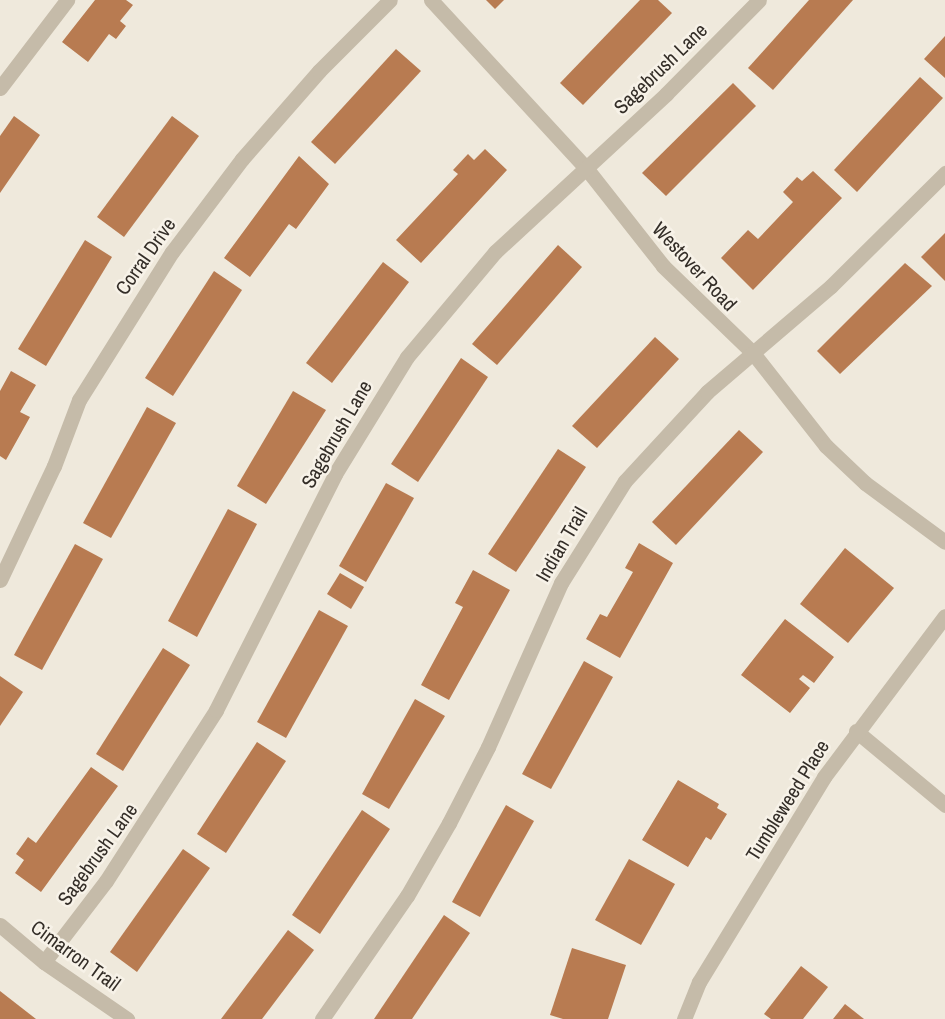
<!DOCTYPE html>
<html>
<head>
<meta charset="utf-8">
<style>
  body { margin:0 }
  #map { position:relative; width:945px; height:1019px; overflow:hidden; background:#efe9dc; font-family:"Archivo Narrow",sans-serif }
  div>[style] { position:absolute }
  .building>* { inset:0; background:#b87b51 }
  .minor>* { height:15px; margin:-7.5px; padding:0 7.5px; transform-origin:7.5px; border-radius:7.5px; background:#c5bba9 }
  span { translate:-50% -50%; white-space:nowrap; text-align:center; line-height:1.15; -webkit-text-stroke:5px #f7f2e8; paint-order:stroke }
  .street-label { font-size:20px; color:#342e28 }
</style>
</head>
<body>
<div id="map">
  <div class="building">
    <i style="clip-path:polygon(95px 0,126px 0,133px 5px,120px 21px,126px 26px,116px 39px,109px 34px,88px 62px,62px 42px)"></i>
    <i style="clip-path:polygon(486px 0,504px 0,495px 9px)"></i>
    <i style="clip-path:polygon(640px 0,658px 0,672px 13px,583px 105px,560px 83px)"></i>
    <i style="clip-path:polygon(809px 0,853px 0,773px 90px,748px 68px)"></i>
    <i style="clip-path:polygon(945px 36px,945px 78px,924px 59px)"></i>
    <i style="clip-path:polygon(396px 49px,421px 71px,335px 164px,311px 142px)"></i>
    <i style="clip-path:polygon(920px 77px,943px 98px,857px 192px,834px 170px)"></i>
    <i style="clip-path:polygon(733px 83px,756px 106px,666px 196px,642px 173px)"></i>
    <i style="clip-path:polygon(14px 116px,40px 135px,0 193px,0 136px)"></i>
    <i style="clip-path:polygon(172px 116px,199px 136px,124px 237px,97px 217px)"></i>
    <i style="clip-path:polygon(485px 149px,507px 170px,421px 263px,396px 240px,458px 174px,453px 170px,468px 154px,474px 160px)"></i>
    <i style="clip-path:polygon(299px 156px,329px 184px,296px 229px,289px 224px,250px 277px,224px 258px)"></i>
    <i style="clip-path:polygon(813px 171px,842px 198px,753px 290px,721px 258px,748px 230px,758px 239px,793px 202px,783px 192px,797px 177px,802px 181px)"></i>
    <i style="clip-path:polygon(945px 233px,945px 281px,921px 257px)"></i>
    <i style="clip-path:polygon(85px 240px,112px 257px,46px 366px,18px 349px)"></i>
    <i style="clip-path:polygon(558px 245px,582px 267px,497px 365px,472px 344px)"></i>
    <i style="clip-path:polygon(383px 262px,409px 282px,332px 383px,306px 363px)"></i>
    <i style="clip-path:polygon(905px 263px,932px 286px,840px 374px,817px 351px)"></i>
    <i style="clip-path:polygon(214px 271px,242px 290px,173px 396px,145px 378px)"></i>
    <i style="clip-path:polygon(655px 337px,679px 359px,597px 448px,572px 426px)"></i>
    <i style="clip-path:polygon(461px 358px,488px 377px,418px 482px,391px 464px)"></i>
    <i style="clip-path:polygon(11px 371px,36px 385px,20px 412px,30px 417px,6px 460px,0 456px,0 391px)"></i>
    <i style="clip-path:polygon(293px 391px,326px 410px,266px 504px,237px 486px)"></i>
    <i style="clip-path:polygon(147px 407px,176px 423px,111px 538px,83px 523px)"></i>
    <i style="clip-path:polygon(739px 430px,763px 452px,676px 545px,652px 522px)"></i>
    <i style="clip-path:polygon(558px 449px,586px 467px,516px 572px,488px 554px)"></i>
    <i style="clip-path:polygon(386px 483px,414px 498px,366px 582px,339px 566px)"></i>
    <i style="clip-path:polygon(228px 509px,257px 524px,197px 637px,168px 621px)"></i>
    <i style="clip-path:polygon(639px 543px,673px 563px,620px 658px,586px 639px,600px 614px,607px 617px,633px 572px,625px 568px)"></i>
    <i style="clip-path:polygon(75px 544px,103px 559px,42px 670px,14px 655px)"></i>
    <i style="clip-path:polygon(845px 548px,894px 588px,848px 643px,800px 604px)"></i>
    <i style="clip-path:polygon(473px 570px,510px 590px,449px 700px,421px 685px,463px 607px,455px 603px)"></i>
    <i style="clip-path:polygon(340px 573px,364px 587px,351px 609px,327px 594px)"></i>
    <i style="clip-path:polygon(319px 610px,348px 626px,286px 738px,257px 722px)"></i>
    <i style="clip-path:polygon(785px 619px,834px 657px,814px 683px,803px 675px,799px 679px,810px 688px,790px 713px,741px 675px)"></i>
    <i style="clip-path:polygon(163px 648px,190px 665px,123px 771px,96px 754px)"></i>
    <i style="clip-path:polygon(584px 661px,613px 677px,551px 789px,522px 774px)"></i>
    <i style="clip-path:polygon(0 676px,23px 692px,0 726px)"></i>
    <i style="clip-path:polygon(415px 699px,445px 716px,389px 809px,362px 794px)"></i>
    <i style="clip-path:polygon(257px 742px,286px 761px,226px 853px,197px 834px)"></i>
    <i style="clip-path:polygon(91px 767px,118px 786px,41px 892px,15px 873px,24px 860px,16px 854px,28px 837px,36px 843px)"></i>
    <i style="clip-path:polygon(678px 780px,719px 804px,717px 808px,727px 814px,711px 840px,706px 837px,688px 867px,642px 840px)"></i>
    <i style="clip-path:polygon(506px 805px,534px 821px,480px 917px,452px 902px)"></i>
    <i style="clip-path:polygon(362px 810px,390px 829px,320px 934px,292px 915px)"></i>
    <i style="clip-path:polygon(183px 849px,210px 868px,137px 972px,110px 952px)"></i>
    <i style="clip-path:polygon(629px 859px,675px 884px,641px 945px,595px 920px)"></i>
    <i style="clip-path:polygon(444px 915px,470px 933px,412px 1019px,374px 1019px)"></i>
    <i style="clip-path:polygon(288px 930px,314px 950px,262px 1019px,221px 1019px)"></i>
    <i style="clip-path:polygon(572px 948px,626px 965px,608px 1019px,563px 1019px,550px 1015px)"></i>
    <i style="clip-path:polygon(801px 966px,828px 987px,803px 1019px,771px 1019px,764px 1014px)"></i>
    <i style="clip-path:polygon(0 991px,36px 1019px,0 1019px)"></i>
    <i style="clip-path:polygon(845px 1004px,864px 1019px,833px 1019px)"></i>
  </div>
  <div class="minor">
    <i style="left:431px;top:0;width:229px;rotate:47.3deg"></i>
    <i style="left:586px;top:168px;width:125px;rotate:51.8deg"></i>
    <i style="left:663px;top:266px;width:125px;rotate:44deg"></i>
    <i style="left:753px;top:353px;width:118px;rotate:51.9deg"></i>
    <i style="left:826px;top:446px;width:54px;rotate:43.5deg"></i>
    <i style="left:865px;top:483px;width:99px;rotate:36.4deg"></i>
    <i style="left:0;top:88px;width:111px;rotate:-52.7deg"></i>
    <i style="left:0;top:580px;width:126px;rotate:-64.7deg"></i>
    <i style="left:54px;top:466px;width:71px;rotate:-69.3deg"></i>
    <i style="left:79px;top:400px;width:175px;rotate:-57.9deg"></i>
    <i style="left:172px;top:252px;width:116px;rotate:-53deg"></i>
    <i style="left:242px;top:159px;width:117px;rotate:-48.8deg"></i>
    <i style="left:319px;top:71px;width:100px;rotate:-45deg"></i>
    <i style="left:856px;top:731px;width:116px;rotate:39.7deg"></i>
    <i style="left:0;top:925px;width:57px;rotate:40.1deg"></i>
    <i style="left:44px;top:962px;width:101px;rotate:34.5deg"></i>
    <i style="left:44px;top:962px;width:102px;rotate:-52.6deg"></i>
    <i style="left:106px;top:881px;width:203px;rotate:-57.2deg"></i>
    <i style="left:216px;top:710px;width:264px;rotate:-63.2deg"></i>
    <i style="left:335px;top:474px;width:137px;rotate:-58.4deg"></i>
    <i style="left:407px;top:357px;width:137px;rotate:-50deg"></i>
    <i style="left:495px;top:252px;width:233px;rotate:-42.7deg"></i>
    <i style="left:666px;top:94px;width:132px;rotate:-45.3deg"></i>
    <i style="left:322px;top:1019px;width:150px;rotate:-55.4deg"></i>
    <i style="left:407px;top:896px;width:84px;rotate:-60.1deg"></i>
    <i style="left:449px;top:823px;width:85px;rotate:-62.8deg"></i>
    <i style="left:488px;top:747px;width:180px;rotate:-66deg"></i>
    <i style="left:561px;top:583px;width:120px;rotate:-57.9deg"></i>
    <i style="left:625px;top:481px;width:121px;rotate:-47.3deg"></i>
    <i style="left:707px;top:392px;width:163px;rotate:-40.5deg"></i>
    <i style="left:831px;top:286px;width:161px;rotate:-44.7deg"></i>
    <i style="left:684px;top:1019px;width:40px;rotate:-68deg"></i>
    <i style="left:699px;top:982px;width:240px;rotate:-58.6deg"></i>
    <i style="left:824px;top:777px;width:201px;rotate:-53.1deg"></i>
  </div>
  <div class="street-label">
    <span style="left:660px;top:68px;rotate:-44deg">Sagebrush Lane</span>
    <span style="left:145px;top:256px;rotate:-55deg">Corral Drive</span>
    <span style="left:695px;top:266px;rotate:47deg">Westover Road</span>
    <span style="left:336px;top:434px;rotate:-60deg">Sagebrush Lane</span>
    <span style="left:561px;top:544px;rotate:-60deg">Indian Trail</span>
    <span style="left:787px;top:800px;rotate:-58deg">Tumbleweed Place</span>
    <span style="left:97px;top:854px;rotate:-54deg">Sagebrush Lane</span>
    <span style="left:76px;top:955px;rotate:36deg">Cimarron Trail</span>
  </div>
</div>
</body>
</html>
